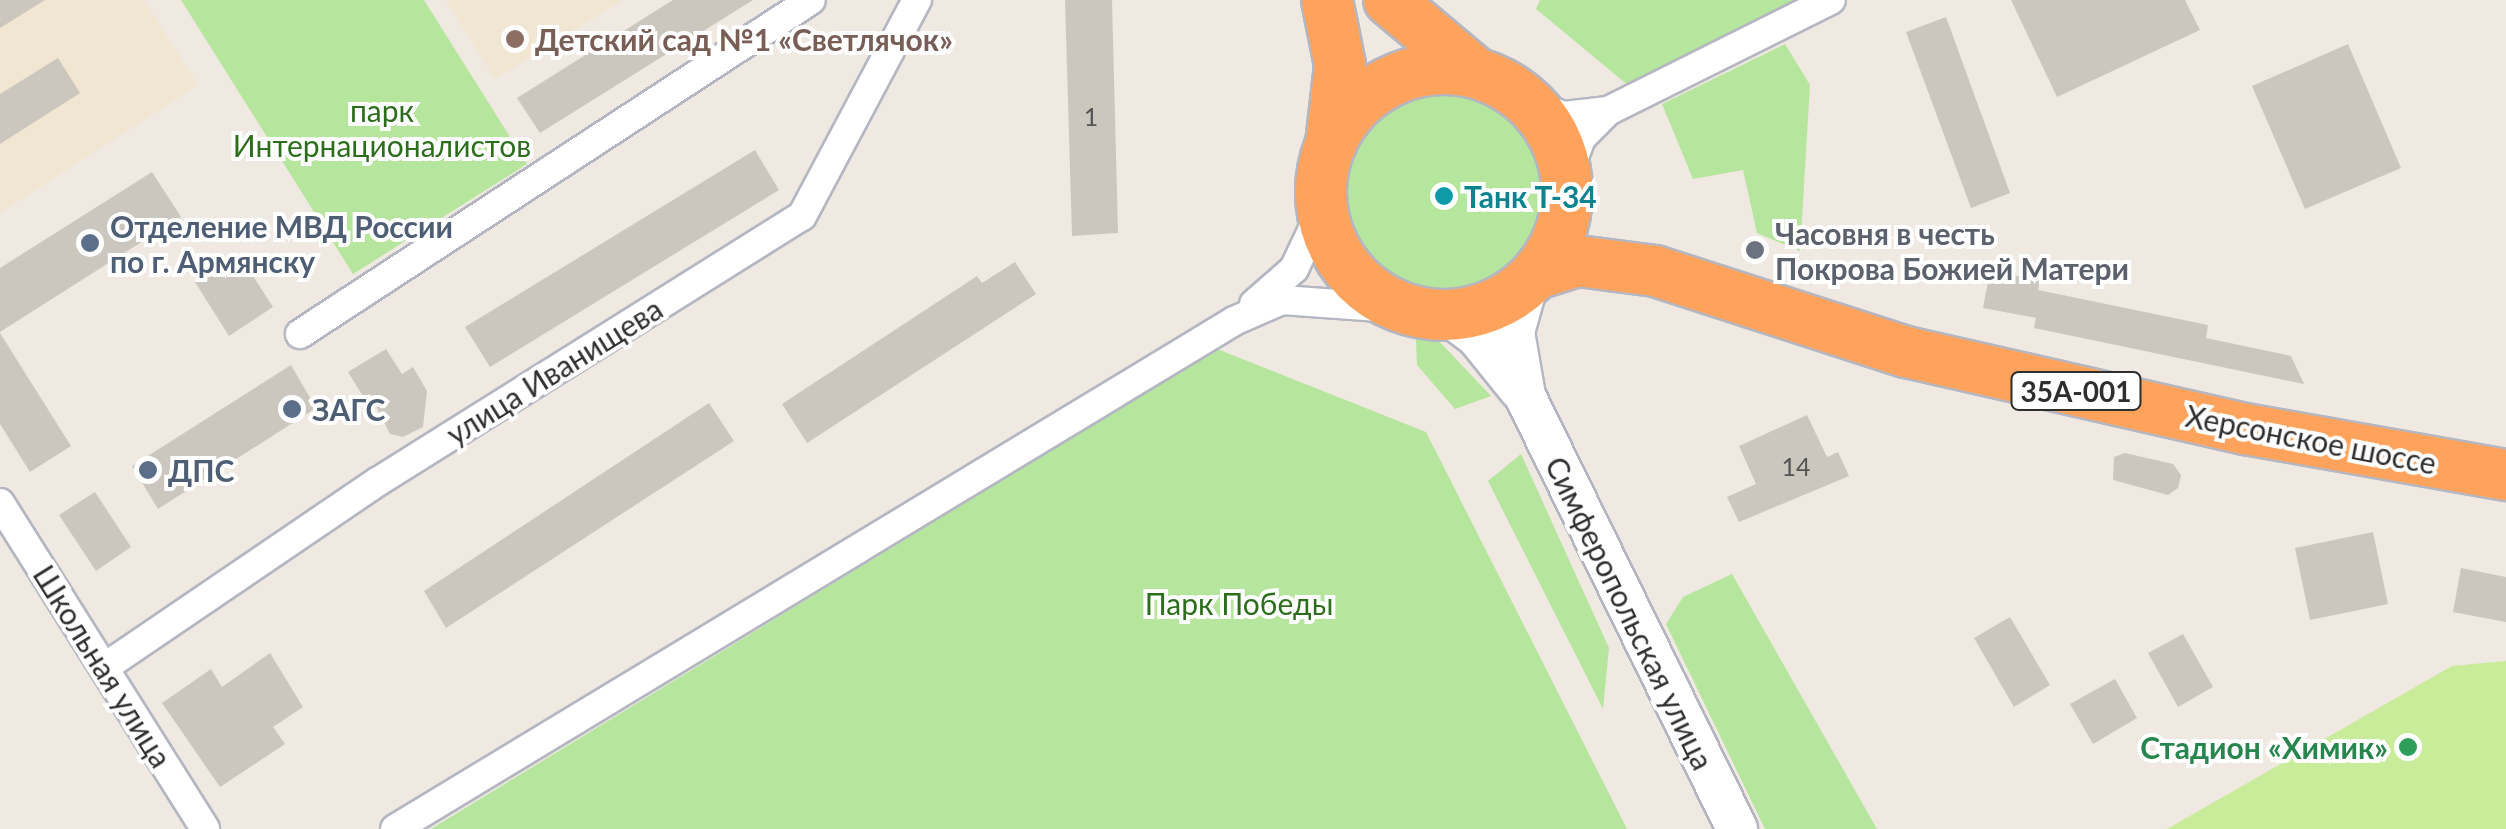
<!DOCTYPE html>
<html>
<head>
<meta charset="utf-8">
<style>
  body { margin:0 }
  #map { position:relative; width:2506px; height:829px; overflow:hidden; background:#efe9e1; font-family:Lato,sans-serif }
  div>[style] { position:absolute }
  .education>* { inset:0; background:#f0e6d1 }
  .green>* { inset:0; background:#b6e59e }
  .round { border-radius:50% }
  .pitch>* { inset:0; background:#c9ec9a }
  .building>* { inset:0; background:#cbc7bf }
  .roads { filter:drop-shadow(2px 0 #b4b7c1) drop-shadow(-2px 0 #b4b7c1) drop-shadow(0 2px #b4b7c1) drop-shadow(0 -2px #b4b7c1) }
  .street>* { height:28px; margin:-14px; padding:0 14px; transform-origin:14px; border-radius:14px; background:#fff }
  .secondary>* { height:40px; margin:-20px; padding:0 20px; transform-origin:20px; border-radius:20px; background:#fff }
  .highway>* { height:50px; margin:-25px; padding:0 25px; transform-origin:25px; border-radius:25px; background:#ffa35c }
  .highway>.ring { margin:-25px; padding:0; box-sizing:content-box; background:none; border:50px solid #ffa35c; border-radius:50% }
  .dots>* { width:28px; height:28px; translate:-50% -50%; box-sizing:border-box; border:5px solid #fff; border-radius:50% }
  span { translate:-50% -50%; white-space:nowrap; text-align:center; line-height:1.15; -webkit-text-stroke:8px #fff; paint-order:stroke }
  .number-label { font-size:25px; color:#555452 }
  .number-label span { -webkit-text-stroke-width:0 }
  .shield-label span { padding:2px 8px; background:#fff; border:2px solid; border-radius:8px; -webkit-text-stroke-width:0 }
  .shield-label { font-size:28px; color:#2e2e2e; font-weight:700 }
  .education-label { font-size:30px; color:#785e54; font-weight:700 }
  .left { translate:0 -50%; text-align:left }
  .park-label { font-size:30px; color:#2c6e1b }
  .culture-label { font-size:30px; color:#0d838f; font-weight:700 }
  .service-label { font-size:30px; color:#4e5e75; font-weight:700 }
  .worship-label { font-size:30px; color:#5b616d; font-weight:700 }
  .street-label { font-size:30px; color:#2e2e2e }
  .leisure-label { font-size:30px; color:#27864d; font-weight:700 }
  .right { translate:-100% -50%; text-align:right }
</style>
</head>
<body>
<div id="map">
  <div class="education">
    <i style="clip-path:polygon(0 0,144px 0,198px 85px,0 213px)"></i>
    <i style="clip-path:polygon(446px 0,623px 0,495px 79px)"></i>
  </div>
  <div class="green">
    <i style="clip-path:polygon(181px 0,424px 0,527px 164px,353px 274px)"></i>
    <i style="clip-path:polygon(1540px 0,1806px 0,1629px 86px,1536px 9px)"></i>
    <i style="clip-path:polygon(1785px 44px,1810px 85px,1800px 251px,1757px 233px,1743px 170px,1693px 179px,1662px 104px)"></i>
    <i class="round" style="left:1342px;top:88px;width:208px;height:208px"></i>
    <i style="clip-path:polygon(1436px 338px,1491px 396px,1455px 409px,1417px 365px,1416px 340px)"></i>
    <i style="clip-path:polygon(1217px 349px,1426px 432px,1627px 829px,431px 829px)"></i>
    <i style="clip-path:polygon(1521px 454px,1609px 648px,1603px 709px,1488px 481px)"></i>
    <i style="clip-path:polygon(1732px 574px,1877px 829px,1765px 829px,1666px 624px,1683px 597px)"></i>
  </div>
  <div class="pitch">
    <i style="clip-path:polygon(2506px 661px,2506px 829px,2167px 829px,2452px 666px)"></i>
  </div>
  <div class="building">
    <i style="clip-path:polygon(0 0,45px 0,0 28px)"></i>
    <i style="clip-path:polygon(673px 0,753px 0,540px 133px,517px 98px)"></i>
    <i style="clip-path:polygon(1065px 0,1112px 0,1118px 233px,1072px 236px)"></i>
    <i style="clip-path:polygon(2011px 0,2185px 0,2200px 30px,2057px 97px)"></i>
    <i style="clip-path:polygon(1946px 17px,2010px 193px,1971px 208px,1906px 32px)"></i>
    <i style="clip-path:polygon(2348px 44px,2401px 168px,2305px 209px,2252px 86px)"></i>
    <i style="clip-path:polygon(58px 58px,80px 93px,0 144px,0 94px)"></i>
    <i style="clip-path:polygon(755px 150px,779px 190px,490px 367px,465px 327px)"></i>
    <i style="clip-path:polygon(152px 172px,181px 217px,0 332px,0 268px)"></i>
    <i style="clip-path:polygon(239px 254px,273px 307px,229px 336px,195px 282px)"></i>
    <i style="clip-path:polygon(1015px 262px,1036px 294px,807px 443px,782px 404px,977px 276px,982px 283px)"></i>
    <i style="clip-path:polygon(1990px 271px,2040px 280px,2038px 290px,2208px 325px,2206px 338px,2291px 356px,2304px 384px,2034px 328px,2036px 318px,1983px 308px)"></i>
    <i style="clip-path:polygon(0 333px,71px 446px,30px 472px,0 424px)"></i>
    <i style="clip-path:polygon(386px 349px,402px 374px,413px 367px,427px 391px,423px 427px,403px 437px,390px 434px,370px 394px,364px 398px,348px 372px)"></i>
    <i style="clip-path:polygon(291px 365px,316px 408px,158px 509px,132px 466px)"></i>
    <i style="clip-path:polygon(709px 403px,734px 441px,446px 628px,424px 591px)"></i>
    <i style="clip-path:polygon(1807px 415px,1827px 457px,1838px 452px,1849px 476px,1739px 522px,1727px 497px,1756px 484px,1739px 446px)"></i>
    <i style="clip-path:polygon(2125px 453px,2173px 464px,2181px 475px,2178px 488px,2168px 495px,2113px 480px,2114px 457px)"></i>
    <i style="clip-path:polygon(95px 492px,131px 547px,96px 571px,59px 515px)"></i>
    <i style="clip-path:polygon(2373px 532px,2388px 604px,2310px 620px,2295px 548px)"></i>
    <i style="clip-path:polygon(2461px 568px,2506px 577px,2506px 622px,2453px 612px)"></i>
    <i style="clip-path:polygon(2010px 617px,2050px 685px,2014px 707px,1974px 638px)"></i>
    <i style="clip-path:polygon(2183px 634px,2213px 687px,2178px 707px,2148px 653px)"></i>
    <i style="clip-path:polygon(270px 653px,303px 707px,273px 727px,285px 744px,220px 787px,162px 703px,211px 669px,222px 687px)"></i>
    <i style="clip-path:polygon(2115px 679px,2137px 718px,2093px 744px,2070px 704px)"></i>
  </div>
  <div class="roads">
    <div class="street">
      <i style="left:1532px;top:105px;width:34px;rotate:19deg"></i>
      <i style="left:1564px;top:116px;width:44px;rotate:-6.5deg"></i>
      <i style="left:1608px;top:111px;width:249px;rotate:-26.5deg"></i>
      <i style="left:1567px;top:175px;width:40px;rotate:-69deg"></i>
      <i style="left:1581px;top:138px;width:38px;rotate:-45deg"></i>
      <i style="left:1254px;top:304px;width:53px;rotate:-41.2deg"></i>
      <i style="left:1294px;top:269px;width:65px;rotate:-64.6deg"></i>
      <i style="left:300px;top:334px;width:610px;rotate:-33.17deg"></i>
      <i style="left:0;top:503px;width:385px;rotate:57.8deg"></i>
      <i style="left:105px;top:667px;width:331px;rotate:-34.2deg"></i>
      <i style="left:379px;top:481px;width:499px;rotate:-32.1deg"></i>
      <i style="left:802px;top:216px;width:245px;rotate:-62deg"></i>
      <i style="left:395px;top:829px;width:981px;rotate:-31.19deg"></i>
      <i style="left:1234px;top:321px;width:52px;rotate:-23.6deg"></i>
      <i style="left:1282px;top:300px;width:125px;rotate:4.1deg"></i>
    </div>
    <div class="secondary">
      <i style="left:1528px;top:282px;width:52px;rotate:105.6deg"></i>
      <i style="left:1514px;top:332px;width:65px;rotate:80.2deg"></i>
      <i style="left:1525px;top:396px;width:482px;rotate:63.9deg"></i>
      <i style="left:1448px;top:315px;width:38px;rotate:37deg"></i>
      <i style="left:1478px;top:338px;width:65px;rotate:51.2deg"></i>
    </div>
    <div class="highway">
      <i style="left:1327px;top:0;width:66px;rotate:78.7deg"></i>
      <i style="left:1340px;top:65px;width:80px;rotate:96.5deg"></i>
      <i style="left:1389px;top:0;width:114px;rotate:40deg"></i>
      <i class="ring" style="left:1321px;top:69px;width:196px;height:196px"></i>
      <i style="left:1536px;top:274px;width:44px;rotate:-17.2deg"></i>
      <i style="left:1578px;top:261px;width:78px;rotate:7.4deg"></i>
      <i style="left:1655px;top:271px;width:264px;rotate:17.9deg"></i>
      <i style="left:1906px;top:352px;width:348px;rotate:12.8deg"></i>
      <i style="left:2245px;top:429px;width:265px;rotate:10deg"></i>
    </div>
  </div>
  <div class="dots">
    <i style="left:515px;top:39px;background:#8d6e63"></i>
    <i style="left:1444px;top:196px;background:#0f9aa8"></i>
    <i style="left:90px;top:243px;background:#5c6f8a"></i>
    <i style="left:1755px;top:250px;background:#6b7280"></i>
    <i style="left:292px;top:409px;background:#5c6f8a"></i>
    <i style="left:148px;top:470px;background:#5c6f8a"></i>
    <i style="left:2408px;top:747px;background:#2e9e5b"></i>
  </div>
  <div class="number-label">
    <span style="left:1091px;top:116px">1</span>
    <span style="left:1796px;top:466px">14</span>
  </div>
  <div class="shield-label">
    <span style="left:2076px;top:391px">35А-001</span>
  </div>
  <div class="education-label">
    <span class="left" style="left:535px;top:39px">Детский сад №1 «Светлячок»</span>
  </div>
  <div class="park-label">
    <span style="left:382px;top:127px">парк<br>Интернационалистов</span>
    <span style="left:1239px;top:603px">Парк Победы</span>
  </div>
  <div class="culture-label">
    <span class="left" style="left:1464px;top:196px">Танк Т-34</span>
  </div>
  <div class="service-label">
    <span class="left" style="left:110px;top:243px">Отделение МВД России<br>по г. Армянску</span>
    <span class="left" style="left:312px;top:409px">ЗАГС</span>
    <span class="left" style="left:168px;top:470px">ДПС</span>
  </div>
  <div class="worship-label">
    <span class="left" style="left:1775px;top:250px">Часовня в честь<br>Покрова Божией Матери</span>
  </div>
  <div class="street-label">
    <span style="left:554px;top:371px;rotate:-32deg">улица Иванищева</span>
    <span style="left:2311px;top:439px;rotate:11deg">Херсонское шоссе</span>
    <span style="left:1630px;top:613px;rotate:64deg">Симферопольская улица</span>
    <span style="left:103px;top:666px;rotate:58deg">Школьная улица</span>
  </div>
  <div class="leisure-label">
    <span class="right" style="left:2388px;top:747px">Стадион «Химик»</span>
  </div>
</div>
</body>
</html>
